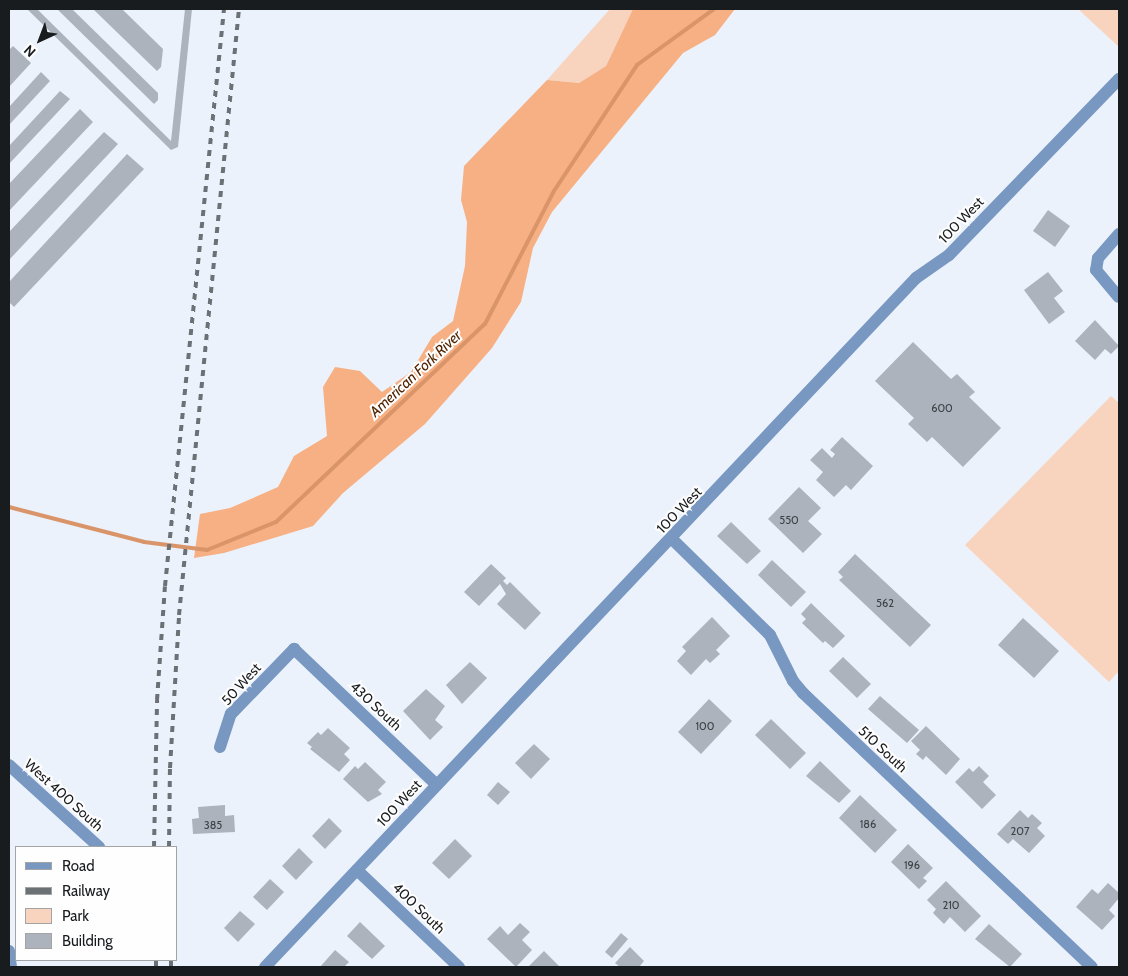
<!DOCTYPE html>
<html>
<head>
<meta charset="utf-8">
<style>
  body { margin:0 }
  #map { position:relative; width:1128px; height:976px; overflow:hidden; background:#ebf2fc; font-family:Cabin,sans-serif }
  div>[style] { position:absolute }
  .green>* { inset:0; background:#f8d4be }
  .forest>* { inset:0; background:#f6b083 }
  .stream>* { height:4px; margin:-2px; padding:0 2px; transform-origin:2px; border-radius:2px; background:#d99569 }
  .building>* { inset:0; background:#acb3bc }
  .minor>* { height:12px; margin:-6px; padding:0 6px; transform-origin:6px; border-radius:6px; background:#7897c1 }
  .tertiary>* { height:12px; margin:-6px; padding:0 6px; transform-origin:6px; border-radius:6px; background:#7897c1 }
  .rail>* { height:4px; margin-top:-2px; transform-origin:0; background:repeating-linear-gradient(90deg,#6c7176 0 6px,transparent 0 12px) }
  span { translate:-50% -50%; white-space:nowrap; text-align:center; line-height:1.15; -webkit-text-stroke:4px #fefefe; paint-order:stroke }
  .number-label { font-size:11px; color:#3e4246 }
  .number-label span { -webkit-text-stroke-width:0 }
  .street-label { font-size:14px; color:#191c1f }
  .water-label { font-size:15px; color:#512502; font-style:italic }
  .frame { position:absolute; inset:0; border:10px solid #191c1f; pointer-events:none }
  .legend { position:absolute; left:15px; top:846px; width:162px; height:115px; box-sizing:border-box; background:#fefefe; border:1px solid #a2a4a5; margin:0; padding:6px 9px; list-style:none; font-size:15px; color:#191c1f }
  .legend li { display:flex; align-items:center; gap:10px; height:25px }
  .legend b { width:25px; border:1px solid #a2a4a5 }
  .north { position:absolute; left:15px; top:15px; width:50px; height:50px; -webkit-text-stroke:4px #fefefe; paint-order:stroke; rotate:223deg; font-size:14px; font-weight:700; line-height:20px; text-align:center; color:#191c1f }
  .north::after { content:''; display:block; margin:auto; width:18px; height:22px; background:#191c1f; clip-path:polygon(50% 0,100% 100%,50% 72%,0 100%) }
</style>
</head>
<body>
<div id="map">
  <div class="green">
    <i style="clip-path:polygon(610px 9px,633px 9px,606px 66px,579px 83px,547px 80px)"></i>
    <i style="clip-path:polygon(1078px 9px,1119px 9px,1119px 47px)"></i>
    <i style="clip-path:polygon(1111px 396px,1119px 403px,1119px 671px,1109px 682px,965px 545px)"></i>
  </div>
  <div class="forest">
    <i style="clip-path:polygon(633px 9px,735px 9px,715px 35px,683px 53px,552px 212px,533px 248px,521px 302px,492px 348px,425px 424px,343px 493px,313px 526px,224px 553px,194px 558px,200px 514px,230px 508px,278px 487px,294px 456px,327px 436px,323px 387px,335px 367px,360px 371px,382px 392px,411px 372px,432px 337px,453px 321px,465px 266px,467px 222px,461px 200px,464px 166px,547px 80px,579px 83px,606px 66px)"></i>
  </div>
  <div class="stream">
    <i style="left:9px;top:507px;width:139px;rotate:14.5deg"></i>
    <i style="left:144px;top:542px;width:64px;rotate:7.2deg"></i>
    <i style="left:207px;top:550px;width:74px;rotate:-22.1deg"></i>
    <i style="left:276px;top:522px;width:288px;rotate:-43.5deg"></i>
    <i style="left:485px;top:324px;width:150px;rotate:-62.6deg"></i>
    <i style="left:554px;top:191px;width:151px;rotate:-56.6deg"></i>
    <i style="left:637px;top:65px;width:95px;rotate:-36deg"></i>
  </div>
  <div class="building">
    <i style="clip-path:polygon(27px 9px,37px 9px,171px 141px,185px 9px,192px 9px,178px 147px,171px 150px)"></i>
    <i style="clip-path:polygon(57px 9px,72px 9px,158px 93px,158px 100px,154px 104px)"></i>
    <i style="clip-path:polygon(93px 9px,122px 9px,163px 49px,161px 67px,157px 71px)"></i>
    <i style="clip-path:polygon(13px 46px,31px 63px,9px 87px,9px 50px)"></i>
    <i style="clip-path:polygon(41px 72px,50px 81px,9px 125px,9px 107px)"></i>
    <i style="clip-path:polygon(60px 91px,70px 99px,9px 164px,9px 146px)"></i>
    <i style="clip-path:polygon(80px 109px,93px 122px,9px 211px,9px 184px)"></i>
    <i style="clip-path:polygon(104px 132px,118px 144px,9px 260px,9px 232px)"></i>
    <i style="clip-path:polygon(127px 154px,144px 169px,14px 307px,9px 302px,9px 282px)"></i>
    <i style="clip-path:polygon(1048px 210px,1070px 226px,1055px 247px,1033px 231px)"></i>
    <i style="clip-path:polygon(1048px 272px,1063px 291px,1054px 298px,1065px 312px,1049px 324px,1024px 290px)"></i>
    <i style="clip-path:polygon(1095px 320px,1119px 346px,1111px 354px,1105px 349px,1095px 360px,1075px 341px)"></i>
    <i style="clip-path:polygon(913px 342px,951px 379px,957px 374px,975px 392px,969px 397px,1001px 428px,963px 467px,932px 437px,927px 442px,908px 424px,914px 418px,875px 381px)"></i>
    <i style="clip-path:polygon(842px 437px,873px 466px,851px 490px,846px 485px,834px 497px,816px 480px,823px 472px,810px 460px,822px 448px,832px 458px,835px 454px,830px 450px)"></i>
    <i style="clip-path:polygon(799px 487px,821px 508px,808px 521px,822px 534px,803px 553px,768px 519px)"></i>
    <i style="clip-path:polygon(731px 522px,761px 551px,747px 564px,717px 536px)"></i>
    <i style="clip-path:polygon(855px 554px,931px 625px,910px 647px,839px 580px,843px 577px,838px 572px)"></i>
    <i style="clip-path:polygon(772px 560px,806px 592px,791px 607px,758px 575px)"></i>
    <i style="clip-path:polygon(491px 564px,506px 578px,503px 581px,507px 585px,510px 582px,541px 613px,525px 630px,497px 604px,506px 594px,500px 584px,479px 606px,464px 592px)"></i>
    <i style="clip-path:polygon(811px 603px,845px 636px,833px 648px,825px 641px,823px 643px,802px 623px,806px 619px,801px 614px)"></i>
    <i style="clip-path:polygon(712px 617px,730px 636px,716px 650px,720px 654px,710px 663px,706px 659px,691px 675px,677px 661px,686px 651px,682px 647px)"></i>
    <i style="clip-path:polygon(1023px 618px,1059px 651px,1034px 678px,998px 645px)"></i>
    <i style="clip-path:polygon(843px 657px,871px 684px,857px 698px,829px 671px)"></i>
    <i style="clip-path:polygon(470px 662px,487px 678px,462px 704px,446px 685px)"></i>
    <i style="clip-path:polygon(426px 689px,445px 706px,435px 720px,443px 727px,430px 740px,403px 711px)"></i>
    <i style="clip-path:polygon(880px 696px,919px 730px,907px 743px,868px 709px)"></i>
    <i style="clip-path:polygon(709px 699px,732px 721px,701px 754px,678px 732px)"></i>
    <i style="clip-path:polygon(771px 719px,806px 753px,790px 769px,755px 735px)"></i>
    <i style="clip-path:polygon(926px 726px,960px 759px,946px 775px,926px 756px,923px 760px,916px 754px,920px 750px,911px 741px)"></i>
    <i style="clip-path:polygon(328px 728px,350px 748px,344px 754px,350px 760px,339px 772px,310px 749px,312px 747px,307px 743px,318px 732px,321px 735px)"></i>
    <i style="clip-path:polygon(534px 744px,550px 759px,531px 779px,515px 763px)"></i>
    <i style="clip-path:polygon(820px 761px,851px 791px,839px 803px,806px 776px)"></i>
    <i style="clip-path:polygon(365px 762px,386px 782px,378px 790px,382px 794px,368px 802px,343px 779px,355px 766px,358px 769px)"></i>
    <i style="clip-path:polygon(979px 766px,989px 776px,983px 782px,996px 795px,982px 809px,955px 782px,969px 768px,973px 772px)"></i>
    <i style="clip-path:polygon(498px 782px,510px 792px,498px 805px,487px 795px)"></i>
    <i style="clip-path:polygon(860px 795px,897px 830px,875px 853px,839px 818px)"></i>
    <i style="clip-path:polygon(225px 805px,225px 816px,234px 815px,235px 832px,193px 834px,192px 819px,199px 818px,198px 807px)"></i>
    <i style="clip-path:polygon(1020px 810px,1028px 818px,1032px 814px,1042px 823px,1037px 828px,1045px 836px,1029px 853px,1013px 839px,1008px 844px,997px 834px)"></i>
    <i style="clip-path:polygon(329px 818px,342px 831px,325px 849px,312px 836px)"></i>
    <i style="clip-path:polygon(455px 839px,472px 856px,449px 879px,432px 863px)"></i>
    <i style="clip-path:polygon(908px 844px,933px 868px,923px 878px,927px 881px,919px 889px,891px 862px)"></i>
    <i style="clip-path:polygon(299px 848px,313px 862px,296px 880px,282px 866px)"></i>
    <i style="clip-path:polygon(270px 879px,284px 892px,267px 910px,253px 897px)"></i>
    <i style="clip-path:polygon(946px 881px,981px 916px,965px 932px,950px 917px,944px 924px,933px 913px,936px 909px,927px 900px)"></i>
    <i style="clip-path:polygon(1108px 883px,1119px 893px,1119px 898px,1109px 910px,1115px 916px,1102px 930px,1076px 907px,1092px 889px,1098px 894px)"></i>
    <i style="clip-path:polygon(240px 911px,255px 924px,238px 942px,224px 928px)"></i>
    <i style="clip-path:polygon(360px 922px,385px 946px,372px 959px,347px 936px)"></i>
    <i style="clip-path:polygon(520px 923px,530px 932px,522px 940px,532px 950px,516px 967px,487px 939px,500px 926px,508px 935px)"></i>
    <i style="clip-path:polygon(989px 924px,1022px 954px,1010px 967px,975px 939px)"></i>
    <i style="clip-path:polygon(621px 933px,628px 939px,612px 958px,605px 952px)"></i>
    <i style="clip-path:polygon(630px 947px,644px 961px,639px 967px,620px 967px,615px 963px)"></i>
    <i style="clip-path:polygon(335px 950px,349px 962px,344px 967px,320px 967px)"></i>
    <i style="clip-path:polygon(544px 951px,560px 967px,528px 967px)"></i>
  </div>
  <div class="minor">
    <i style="left:1119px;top:234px;width:32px;rotate:131deg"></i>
    <i style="left:1098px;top:258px;width:12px;rotate:99deg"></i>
    <i style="left:1096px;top:270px;width:35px;rotate:50deg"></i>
    <i style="left:672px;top:539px;width:137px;rotate:44.4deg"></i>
    <i style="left:770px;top:635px;width:51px;rotate:63.4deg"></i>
    <i style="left:793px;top:681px;width:16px;rotate:50deg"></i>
    <i style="left:803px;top:693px;width:398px;rotate:43.5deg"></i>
    <i style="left:220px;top:747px;width:35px;rotate:-72deg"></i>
    <i style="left:231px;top:714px;width:91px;rotate:-45.9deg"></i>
    <i style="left:294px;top:649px;width:197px;rotate:43.6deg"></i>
    <i style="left:9px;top:765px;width:122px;rotate:42.3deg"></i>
    <i style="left:357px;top:870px;width:141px;rotate:43.6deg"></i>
    <i style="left:265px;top:967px;width:948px;rotate:-46.62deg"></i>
    <i style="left:916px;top:278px;width:40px;rotate:-34.9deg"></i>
    <i style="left:949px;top:255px;width:245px;rotate:-46deg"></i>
  </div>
  <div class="tertiary">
    <i style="left:9px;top:951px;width:16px;rotate:83deg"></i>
  </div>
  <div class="rail">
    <i style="left:154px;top:847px;width:147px;rotate:-88.8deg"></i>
    <i style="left:157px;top:700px;width:114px;rotate:-86deg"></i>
    <i style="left:165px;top:586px;width:580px;rotate:-84.16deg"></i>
    <i style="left:169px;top:847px;width:79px;rotate:-89.3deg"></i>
    <i style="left:170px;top:768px;width:153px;rotate:-86.6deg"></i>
    <i style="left:179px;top:615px;width:609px;rotate:-84.35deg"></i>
    <i style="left:156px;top:960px;width:7px;rotate:90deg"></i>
    <i style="left:171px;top:960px;width:7px;rotate:90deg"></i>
  </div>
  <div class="number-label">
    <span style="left:942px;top:408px">600</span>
    <span style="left:789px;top:520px">550</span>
    <span style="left:885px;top:603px">562</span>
    <span style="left:705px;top:726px">100</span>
    <span style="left:868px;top:824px">186</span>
    <span style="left:213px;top:825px">385</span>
    <span style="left:1020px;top:831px">207</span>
    <span style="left:912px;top:865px">196</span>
    <span style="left:951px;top:905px">210</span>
  </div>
  <div class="street-label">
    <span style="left:961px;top:220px;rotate:-46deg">100 West</span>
    <span style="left:679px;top:510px;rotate:-46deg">100 West</span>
    <span style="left:241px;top:684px;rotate:-48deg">50 West</span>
    <span style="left:376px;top:706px;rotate:43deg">430 South</span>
    <span style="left:883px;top:749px;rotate:43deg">510 South</span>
    <span style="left:64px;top:795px;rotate:42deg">West 400 South</span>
    <span style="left:399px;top:803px;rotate:-47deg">100 West</span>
    <span style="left:419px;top:908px;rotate:44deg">400 South</span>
  </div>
  <div class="water-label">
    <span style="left:416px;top:374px;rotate:-43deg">American Fork River</span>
  </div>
  <div class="frame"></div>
  <ul class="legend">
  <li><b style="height:6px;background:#7897c1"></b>Road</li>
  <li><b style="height:6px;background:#6c7176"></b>Railway</li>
  <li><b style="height:14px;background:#f8d4be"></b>Park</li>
  <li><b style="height:14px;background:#acb3bc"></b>Building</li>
  </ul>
  <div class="north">N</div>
</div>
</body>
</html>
